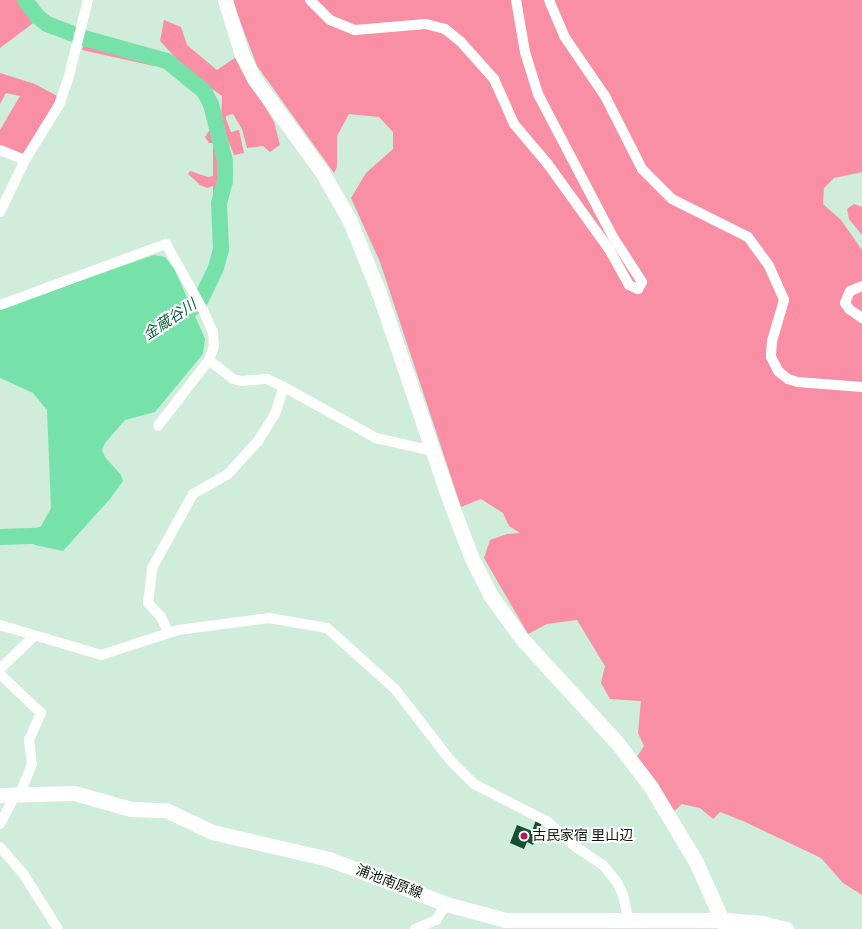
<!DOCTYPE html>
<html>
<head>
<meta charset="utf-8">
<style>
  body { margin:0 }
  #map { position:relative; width:862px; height:929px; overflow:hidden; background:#d0ecdb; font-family:"Zilla Slab","Noto Sans JP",serif }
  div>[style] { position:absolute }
  .forest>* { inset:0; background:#f88fa5 }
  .water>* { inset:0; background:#76e2aa }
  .river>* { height:16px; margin:-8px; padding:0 8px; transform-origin:8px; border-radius:8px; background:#76e2aa }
  .building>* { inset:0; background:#124f34 }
  .street>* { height:10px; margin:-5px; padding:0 5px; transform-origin:5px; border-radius:5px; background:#fff }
  .secondary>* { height:15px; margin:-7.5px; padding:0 7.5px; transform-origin:7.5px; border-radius:7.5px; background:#fff }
  .dots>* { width:11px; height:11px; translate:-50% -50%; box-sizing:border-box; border:2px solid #fff; border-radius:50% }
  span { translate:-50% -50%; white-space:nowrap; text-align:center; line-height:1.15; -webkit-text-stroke:4px #fff; paint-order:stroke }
  .poi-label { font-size:14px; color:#0d1711 }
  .left { translate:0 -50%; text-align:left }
  .street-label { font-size:14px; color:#0d1711 }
  .water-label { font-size:15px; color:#126441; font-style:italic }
</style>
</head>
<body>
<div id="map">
  <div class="forest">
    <i style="clip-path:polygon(0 0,22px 0,36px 21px,0 48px)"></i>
    <i style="clip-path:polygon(232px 0,862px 0,862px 172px,834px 178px,824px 188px,823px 204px,841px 220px,862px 250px,862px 895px,843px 883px,821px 858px,743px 821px,720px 812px,713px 819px,700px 808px,682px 804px,674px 811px,637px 757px,644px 746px,638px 733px,641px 701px,610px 699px,601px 683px,605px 666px,577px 620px,547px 624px,528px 634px,484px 558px,490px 540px,507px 534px,520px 533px,509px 526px,503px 513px,481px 499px,461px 507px,380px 262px,351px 198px,366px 173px,393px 149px,393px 132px,379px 117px,349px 114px,337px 136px,337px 167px,334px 173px,257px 66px)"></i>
    <i style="clip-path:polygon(164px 20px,181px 27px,187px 45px,217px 70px,236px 57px,274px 122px,280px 145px,270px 152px,263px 146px,247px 148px,242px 129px,233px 114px,226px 116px,226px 119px,231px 132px,239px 130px,244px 153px,234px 155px,221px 123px,222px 96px,208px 86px,198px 82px,160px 41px)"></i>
    <i style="clip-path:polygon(85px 42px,155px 60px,154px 66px,82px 50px)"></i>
    <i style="clip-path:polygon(0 73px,35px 84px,59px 97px,24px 156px,0 146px,0 130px,20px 96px,6px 93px,0 104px)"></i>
    <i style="clip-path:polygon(214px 130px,223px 163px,216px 214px,213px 207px,213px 186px,207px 188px,200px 185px,188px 174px,190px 171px,208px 177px,213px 176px,213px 143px,209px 143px,205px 137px,209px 131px)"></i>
    <i style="clip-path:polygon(854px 204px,862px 207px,862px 235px,849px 219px,847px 209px)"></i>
  </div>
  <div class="water">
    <i style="clip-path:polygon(154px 255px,165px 257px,175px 270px,205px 339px,203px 354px,155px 412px,125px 420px,105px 443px,102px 450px,105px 457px,121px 475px,123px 481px,110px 499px,63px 551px,35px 545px,32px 543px,51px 508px,47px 410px,33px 393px,0 378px,0 309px)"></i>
  </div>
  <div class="river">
    <i style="left:25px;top:0;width:20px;rotate:53deg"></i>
    <i style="left:37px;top:16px;width:13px;rotate:39deg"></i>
    <i style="left:47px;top:24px;width:40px;rotate:21deg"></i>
    <i style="left:84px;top:38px;width:86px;rotate:15.5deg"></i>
    <i style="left:167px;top:61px;width:48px;rotate:39deg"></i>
    <i style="left:204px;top:91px;width:15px;rotate:62deg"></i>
    <i style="left:211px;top:104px;width:59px;rotate:76.2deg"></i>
    <i style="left:225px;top:161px;width:20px;rotate:90deg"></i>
    <i style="left:225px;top:181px;width:23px;rotate:105deg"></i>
    <i style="left:219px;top:203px;width:46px;rotate:87.5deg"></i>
    <i style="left:221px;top:249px;width:20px;rotate:105deg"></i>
    <i style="left:216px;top:268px;width:41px;rotate:115.9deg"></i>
    <i style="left:198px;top:305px;width:29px;rotate:149deg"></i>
    <i style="left:0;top:537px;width:37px;rotate:-2deg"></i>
    <i style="left:37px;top:536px;width:19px;rotate:-18deg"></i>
  </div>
  <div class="building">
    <i style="clip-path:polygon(536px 820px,542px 823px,533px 845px,527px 842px,524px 849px,510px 843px,517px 825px,532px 831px)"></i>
  </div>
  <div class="street">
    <i style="left:310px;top:0;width:28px;rotate:45deg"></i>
    <i style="left:330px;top:20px;width:27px;rotate:22deg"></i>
    <i style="left:355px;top:30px;width:71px;rotate:-4.8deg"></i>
    <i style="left:426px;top:24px;width:20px;rotate:15deg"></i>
    <i style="left:445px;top:29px;width:21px;rotate:39deg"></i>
    <i style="left:461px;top:42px;width:50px;rotate:48.3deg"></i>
    <i style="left:494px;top:79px;width:49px;rotate:66deg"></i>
    <i style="left:514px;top:124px;width:51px;rotate:49.8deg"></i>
    <i style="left:547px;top:163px;width:106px;rotate:54.2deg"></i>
    <i style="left:609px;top:249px;width:41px;rotate:60.9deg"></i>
    <i style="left:629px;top:285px;width:10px;rotate:24deg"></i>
    <i style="left:638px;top:289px;width:8px;rotate:-60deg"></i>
    <i style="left:642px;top:282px;width:54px;rotate:-122.8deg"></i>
    <i style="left:613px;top:237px;width:161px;rotate:-117.7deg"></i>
    <i style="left:538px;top:94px;width:44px;rotate:-107.2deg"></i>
    <i style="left:525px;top:52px;width:53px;rotate:-99.8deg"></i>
    <i style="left:549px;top:0;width:39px;rotate:67deg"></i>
    <i style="left:564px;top:36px;width:73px;rotate:55.7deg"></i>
    <i style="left:605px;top:96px;width:82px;rotate:63.1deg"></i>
    <i style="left:642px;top:169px;width:42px;rotate:45deg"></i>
    <i style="left:672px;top:199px;width:85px;rotate:26.6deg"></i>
    <i style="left:748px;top:237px;width:36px;rotate:54deg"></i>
    <i style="left:769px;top:266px;width:37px;rotate:66deg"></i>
    <i style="left:784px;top:300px;width:43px;rotate:106.3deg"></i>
    <i style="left:772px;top:341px;width:16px;rotate:94deg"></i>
    <i style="left:771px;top:357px;width:16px;rotate:63deg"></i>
    <i style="left:778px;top:371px;width:13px;rotate:39deg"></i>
    <i style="left:788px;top:379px;width:10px;rotate:17deg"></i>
    <i style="left:798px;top:382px;width:64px;rotate:4.5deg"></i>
    <i style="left:0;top:150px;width:27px;rotate:22deg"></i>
    <i style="left:0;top:212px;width:58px;rotate:-64.3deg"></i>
    <i style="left:25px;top:160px;width:65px;rotate:-58.3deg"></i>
    <i style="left:59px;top:105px;width:31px;rotate:-71deg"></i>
    <i style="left:69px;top:76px;width:78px;rotate:-76deg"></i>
    <i style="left:862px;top:286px;width:13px;rotate:157deg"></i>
    <i style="left:850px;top:291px;width:13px;rotate:113deg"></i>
    <i style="left:845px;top:303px;width:7px;rotate:56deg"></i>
    <i style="left:849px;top:309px;width:16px;rotate:35deg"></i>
    <i style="left:0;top:305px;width:177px;rotate:-20.2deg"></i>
    <i style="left:166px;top:244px;width:76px;rotate:60.7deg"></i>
    <i style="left:203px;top:310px;width:24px;rotate:66deg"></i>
    <i style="left:213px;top:332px;width:14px;rotate:86deg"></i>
    <i style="left:214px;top:346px;width:15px;rotate:110deg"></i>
    <i style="left:209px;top:360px;width:83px;rotate:127.7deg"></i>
    <i style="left:209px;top:360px;width:31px;rotate:38deg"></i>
    <i style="left:233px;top:379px;width:9px;rotate:13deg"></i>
    <i style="left:242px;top:381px;width:25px;rotate:-5deg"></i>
    <i style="left:267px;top:379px;width:19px;rotate:25deg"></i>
    <i style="left:284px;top:387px;width:105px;rotate:29deg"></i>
    <i style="left:376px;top:438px;width:58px;rotate:12.8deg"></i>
    <i style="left:0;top:625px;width:105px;rotate:16.5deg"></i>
    <i style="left:101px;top:655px;width:81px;rotate:-18deg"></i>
    <i style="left:178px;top:630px;width:92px;rotate:-7.5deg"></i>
    <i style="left:269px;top:618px;width:59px;rotate:9.8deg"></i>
    <i style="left:327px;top:628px;width:91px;rotate:41.9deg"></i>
    <i style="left:395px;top:689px;width:90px;rotate:52.2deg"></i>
    <i style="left:450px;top:760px;width:34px;rotate:45deg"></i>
    <i style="left:474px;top:784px;width:83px;rotate:27.2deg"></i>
    <i style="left:548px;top:822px;width:38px;rotate:42deg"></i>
    <i style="left:576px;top:847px;width:32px;rotate:34deg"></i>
    <i style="left:603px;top:865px;width:22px;rotate:51deg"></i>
    <i style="left:617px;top:882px;width:14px;rotate:65deg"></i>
    <i style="left:623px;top:895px;width:25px;rotate:78deg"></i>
    <i style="left:168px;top:632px;width:17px;rotate:-115deg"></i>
    <i style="left:161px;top:617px;width:19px;rotate:-133deg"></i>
    <i style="left:148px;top:603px;width:35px;rotate:-83deg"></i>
    <i style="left:152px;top:568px;width:85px;rotate:-61deg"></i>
    <i style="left:193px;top:494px;width:40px;rotate:-29.7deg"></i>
    <i style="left:228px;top:474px;width:45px;rotate:-47.7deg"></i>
    <i style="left:258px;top:441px;width:32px;rotate:-58deg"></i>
    <i style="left:275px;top:414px;width:28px;rotate:-72deg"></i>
    <i style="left:0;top:669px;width:47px;rotate:-44.1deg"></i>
    <i style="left:0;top:674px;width:57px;rotate:43.6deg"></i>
    <i style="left:41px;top:713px;width:30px;rotate:114deg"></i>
    <i style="left:29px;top:740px;width:24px;rotate:83deg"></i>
    <i style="left:32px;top:764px;width:32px;rotate:112deg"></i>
    <i style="left:0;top:824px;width:34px;rotate:-62deg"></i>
    <i style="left:0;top:847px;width:37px;rotate:49deg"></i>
    <i style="left:24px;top:875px;width:64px;rotate:57.8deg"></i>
    <i style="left:415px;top:929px;width:23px;rotate:-23deg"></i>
    <i style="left:436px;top:920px;width:19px;rotate:-58deg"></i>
  </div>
  <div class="secondary">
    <i style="left:225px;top:0;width:58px;rotate:72.8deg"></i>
    <i style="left:242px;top:55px;width:28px;rotate:63deg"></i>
    <i style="left:255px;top:80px;width:114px;rotate:53.9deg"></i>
    <i style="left:322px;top:172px;width:54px;rotate:60.1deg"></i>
    <i style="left:349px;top:219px;width:80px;rotate:67.9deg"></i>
    <i style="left:379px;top:293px;width:220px;rotate:71.2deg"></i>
    <i style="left:450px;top:501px;width:62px;rotate:69.2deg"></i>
    <i style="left:472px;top:559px;width:42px;rotate:62.8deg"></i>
    <i style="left:491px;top:596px;width:53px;rotate:54.2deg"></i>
    <i style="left:522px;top:639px;width:144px;rotate:47.5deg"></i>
    <i style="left:619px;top:745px;width:53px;rotate:52.7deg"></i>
    <i style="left:651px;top:787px;width:87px;rotate:59deg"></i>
    <i style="left:696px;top:862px;width:73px;rotate:65.9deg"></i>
    <i style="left:0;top:795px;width:74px;rotate:-1.5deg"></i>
    <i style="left:74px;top:793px;width:59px;rotate:15.7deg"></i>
    <i style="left:131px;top:809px;width:35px;rotate:2deg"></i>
    <i style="left:166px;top:810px;width:51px;rotate:25.6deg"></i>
    <i style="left:212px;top:832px;width:120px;rotate:13deg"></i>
    <i style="left:329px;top:859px;width:125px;rotate:21deg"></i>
    <i style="left:446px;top:904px;width:62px;rotate:14.9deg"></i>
    <i style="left:506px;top:920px;width:217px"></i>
    <i style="left:723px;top:920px;width:39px;rotate:4deg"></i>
    <i style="left:762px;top:923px;width:25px;rotate:14deg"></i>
  </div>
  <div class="dots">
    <i style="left:524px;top:836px;background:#ae1c50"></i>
  </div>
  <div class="poi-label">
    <span class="left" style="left:532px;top:836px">古民家宿 里山辺</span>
  </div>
  <div class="street-label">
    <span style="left:389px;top:882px;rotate:21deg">浦池南原線</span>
  </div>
  <div class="water-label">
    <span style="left:170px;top:320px;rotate:-34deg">金蔵谷川</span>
  </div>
</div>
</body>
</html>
